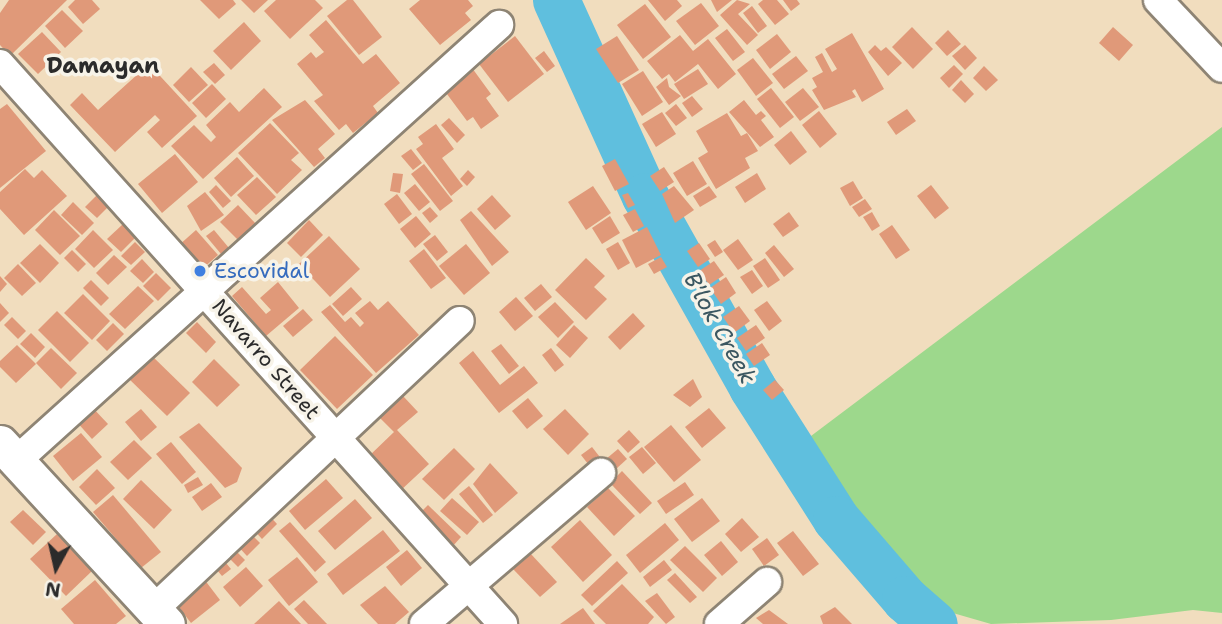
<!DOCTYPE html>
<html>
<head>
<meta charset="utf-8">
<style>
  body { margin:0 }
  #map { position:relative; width:1222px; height:624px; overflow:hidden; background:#f1ddbe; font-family:"Shantell Sans",sans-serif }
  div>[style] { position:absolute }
  .green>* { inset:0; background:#9dd88c }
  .river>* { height:47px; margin:-23.5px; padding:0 23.5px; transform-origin:23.5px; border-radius:23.5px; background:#5fbfde }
  .building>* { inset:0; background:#e09979 }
  .roads { filter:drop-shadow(2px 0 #8e8474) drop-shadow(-2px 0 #8e8474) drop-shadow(0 2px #8e8474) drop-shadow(0 -2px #8e8474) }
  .minor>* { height:28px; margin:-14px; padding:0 14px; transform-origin:14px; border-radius:14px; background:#fff }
  .major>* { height:35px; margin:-17.5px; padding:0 17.5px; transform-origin:17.5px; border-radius:17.5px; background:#fff }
  .dots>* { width:19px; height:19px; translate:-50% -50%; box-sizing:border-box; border:4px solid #f7f3e8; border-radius:50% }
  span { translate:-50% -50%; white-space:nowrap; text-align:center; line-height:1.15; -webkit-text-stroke:7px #f7f3e8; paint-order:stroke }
  .shop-label { font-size:21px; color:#366cbe }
  .left { translate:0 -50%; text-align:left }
  .street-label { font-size:21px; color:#2b2b2b }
  .neighbourhood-label { font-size:23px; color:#2b2b2b; font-weight:700 }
  .water-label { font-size:23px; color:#3b5761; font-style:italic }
  .north { position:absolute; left:21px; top:533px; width:70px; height:70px; -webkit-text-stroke:5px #f7f3e8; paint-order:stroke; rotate:188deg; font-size:19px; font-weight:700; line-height:28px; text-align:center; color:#2b2b2b }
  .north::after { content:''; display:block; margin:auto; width:24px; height:32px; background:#2b2b2b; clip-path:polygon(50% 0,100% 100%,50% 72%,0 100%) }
</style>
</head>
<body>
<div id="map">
  <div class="green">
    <i style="clip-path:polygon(1222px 127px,1222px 613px,1193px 610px,1111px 620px,991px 624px,946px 611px,892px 568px,845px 518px,807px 439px)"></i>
  </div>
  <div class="river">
    <i style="left:556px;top:0;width:215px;rotate:65.6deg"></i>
    <i style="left:645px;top:196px;width:219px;rotate:60.7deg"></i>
    <i style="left:752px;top:387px;width:156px;rotate:57.5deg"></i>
    <i style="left:836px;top:519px;width:106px;rotate:49.2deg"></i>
    <i style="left:905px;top:599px;width:38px;rotate:41deg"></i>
  </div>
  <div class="building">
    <i style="clip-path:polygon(9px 0,67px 0,10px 56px,0 45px,0 13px)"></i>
    <i style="clip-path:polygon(75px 0,92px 0,100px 9px,83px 24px,68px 7px)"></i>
    <i style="clip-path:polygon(200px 0,233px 0,236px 4px,219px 19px)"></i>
    <i style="clip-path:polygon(241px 0,268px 0,254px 13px)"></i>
    <i style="clip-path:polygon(276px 0,315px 0,323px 8px,290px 39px,264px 11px)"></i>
    <i style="clip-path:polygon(347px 0,353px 0,382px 37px,359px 55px,327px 16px)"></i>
    <i style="clip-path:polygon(420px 0,468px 0,473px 6px,465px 13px,471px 20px,440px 45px,409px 9px)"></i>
    <i style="clip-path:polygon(648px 0,677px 0,682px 6px,665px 21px)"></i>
    <i style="clip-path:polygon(711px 0,732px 0,717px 12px)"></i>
    <i style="clip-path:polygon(737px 0,750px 4px,738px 14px,758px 35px,747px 45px,720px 15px)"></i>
    <i style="clip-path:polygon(763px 0,777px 0,789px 14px,775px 25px,758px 4px)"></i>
    <i style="clip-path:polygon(783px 0,797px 0,800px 4px,791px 11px)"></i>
    <i style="clip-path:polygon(701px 3px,719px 26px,695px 45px,676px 21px)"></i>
    <i style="clip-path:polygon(645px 4px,671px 37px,643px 59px,617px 25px)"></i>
    <i style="clip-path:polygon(752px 6px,767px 26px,758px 33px,743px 13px)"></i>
    <i style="clip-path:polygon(62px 10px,83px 31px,65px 48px,45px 26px)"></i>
    <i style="clip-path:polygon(326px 20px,363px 64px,376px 54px,400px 83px,373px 106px,378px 113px,353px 133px,346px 124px,339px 130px,314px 101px,323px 95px,297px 64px,311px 52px,316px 58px,324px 52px,309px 35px)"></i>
    <i style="clip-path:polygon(244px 22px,261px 41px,231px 70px,213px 51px)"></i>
    <i style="clip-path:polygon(912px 27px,933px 49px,913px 69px,892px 47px)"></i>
    <i style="clip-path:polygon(1113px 27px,1133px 45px,1119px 61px,1099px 43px)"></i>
    <i style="clip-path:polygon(727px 29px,745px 52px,733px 61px,715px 38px)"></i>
    <i style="clip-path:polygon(948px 30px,961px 44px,947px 56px,935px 43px)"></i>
    <i style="clip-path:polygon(42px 32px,61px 52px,38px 74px,18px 54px)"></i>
    <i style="clip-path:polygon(852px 33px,884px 89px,862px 102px,855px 89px,852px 91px,856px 97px,824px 110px,812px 90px,817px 87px,812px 78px,823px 72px,815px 57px,822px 53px,832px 72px,837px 69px,825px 49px)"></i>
    <i style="clip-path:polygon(777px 34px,791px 52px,770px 69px,756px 50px)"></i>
    <i style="clip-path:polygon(680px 35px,693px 51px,708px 39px,736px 74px,718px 89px,698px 64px,675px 82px,669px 74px,662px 79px,647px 61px)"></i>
    <i style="clip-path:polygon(515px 36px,544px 74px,508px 102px,479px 64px)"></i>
    <i style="clip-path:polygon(617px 36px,639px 70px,618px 83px,596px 49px)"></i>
    <i style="clip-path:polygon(875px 45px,881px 51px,886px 47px,902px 63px,888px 76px,868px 52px)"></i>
    <i style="clip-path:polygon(965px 45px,977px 58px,965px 70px,952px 56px)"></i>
    <i style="clip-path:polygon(544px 51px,555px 66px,547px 72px,535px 58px)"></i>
    <i style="clip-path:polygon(796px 56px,808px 71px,784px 89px,772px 74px)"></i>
    <i style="clip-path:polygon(753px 58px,773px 83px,756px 96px,737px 70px)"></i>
    <i style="clip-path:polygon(467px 61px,491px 94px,486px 98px,499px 116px,481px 129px,473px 117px,467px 121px,438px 82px)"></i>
    <i style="clip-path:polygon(214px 63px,225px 75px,215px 84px,203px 72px)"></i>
    <i style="clip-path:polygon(149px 64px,197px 116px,162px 148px,147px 132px,160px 120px,155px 115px,115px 152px,70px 105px,82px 93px,98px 110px)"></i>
    <i style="clip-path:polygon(954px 65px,963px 74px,949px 88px,940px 78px)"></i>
    <i style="clip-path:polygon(984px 66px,998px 80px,986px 91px,973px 78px)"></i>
    <i style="clip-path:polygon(191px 67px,208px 85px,189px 102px,173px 85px)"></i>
    <i style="clip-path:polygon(698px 69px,708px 84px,684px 99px,674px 84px)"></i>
    <i style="clip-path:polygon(643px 71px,663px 102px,642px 116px,622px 84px)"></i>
    <i style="clip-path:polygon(667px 78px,669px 87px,681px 96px,669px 105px,656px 87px)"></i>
    <i style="clip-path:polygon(961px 80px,974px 94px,965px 103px,952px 90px)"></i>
    <i style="clip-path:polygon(212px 84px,226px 99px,206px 118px,192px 103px)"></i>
    <i style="clip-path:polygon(264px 88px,282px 107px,203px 179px,171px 146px,194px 125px,211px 142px,216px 137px,206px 125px,230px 102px,239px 112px)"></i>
    <i style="clip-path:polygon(771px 88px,794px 117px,780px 128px,757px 99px)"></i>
    <i style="clip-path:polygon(803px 88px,819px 107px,800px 121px,785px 102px)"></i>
    <i style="clip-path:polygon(692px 96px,703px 109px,692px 117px,682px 103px)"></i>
    <i style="clip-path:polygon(305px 100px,335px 134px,318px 149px,325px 158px,314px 167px,272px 120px)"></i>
    <i style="clip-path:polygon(744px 100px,756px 115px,761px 111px,766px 116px,761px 120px,774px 137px,760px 147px,729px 112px)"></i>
    <i style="clip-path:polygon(7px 104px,46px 151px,0 188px,0 109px)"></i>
    <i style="clip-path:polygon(676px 104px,687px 118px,676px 126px,665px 113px)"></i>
    <i style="clip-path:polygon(907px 109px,916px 121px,896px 135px,887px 122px)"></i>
    <i style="clip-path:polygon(819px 111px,837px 134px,820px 148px,802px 125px)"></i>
    <i style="clip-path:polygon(662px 112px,676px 134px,656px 147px,642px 124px)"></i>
    <i style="clip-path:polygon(727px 113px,741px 136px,747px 133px,758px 151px,745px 158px,750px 168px,716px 189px,698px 158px,708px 152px,696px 131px)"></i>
    <i style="clip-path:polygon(449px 118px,465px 135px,457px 143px,441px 125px)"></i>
    <i style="clip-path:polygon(270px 123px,299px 153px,291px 160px,302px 170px,277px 194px,238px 153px)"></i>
    <i style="clip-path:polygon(436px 124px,454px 149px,442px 158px,463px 186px,451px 196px,416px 149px,423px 144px,418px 137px)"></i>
    <i style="clip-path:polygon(791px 131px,807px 152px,790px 165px,774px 145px)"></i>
    <i style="clip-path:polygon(411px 149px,422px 163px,413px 170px,401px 156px)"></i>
    <i style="clip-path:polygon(175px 154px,198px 182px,162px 213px,138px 184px)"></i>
    <i style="clip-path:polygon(237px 157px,254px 176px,231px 197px,214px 178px)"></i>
    <i style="clip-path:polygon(615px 159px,629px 184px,615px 191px,602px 166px)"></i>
    <i style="clip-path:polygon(693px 161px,707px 184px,687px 196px,673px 173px)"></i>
    <i style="clip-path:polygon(424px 164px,453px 201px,440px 211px,411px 174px)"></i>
    <i style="clip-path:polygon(664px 167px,674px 182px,660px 191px,650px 176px)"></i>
    <i style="clip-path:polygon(25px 169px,34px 178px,42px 170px,67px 196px,24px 235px,0 209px,0 192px)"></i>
    <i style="clip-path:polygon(468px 170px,475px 177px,467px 186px,460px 179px)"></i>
    <i style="clip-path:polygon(393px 173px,403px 174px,400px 193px,390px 191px)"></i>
    <i style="clip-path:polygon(757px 173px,766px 189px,745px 203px,735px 187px)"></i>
    <i style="clip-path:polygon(257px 177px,276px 197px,256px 215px,237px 195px)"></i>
    <i style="clip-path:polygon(853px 181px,863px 198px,850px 206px,840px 188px)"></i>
    <i style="clip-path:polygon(415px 184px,430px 202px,419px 211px,404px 193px)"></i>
    <i style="clip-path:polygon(216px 185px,231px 201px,223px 208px,209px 192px)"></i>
    <i style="clip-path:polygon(931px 185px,949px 208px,935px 219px,917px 196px)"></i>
    <i style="clip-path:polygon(593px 186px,611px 213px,586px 230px,568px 202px)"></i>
    <i style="clip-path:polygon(674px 186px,694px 210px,675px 223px,662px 194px)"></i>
    <i style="clip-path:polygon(709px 186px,717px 197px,700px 207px,693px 196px)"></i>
    <i style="clip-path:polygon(104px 188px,116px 199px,97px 218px,85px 207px)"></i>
    <i style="clip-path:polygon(205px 192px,224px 215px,201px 231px,187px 206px)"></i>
    <i style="clip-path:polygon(628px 193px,635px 205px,628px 208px,622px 195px)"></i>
    <i style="clip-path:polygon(397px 194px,412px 214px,399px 224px,384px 204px)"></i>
    <i style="clip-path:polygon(492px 195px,511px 216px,495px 230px,477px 209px)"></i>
    <i style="clip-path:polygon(865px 199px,872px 209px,859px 217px,852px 207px)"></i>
    <i style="clip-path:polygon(73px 202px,94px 223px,82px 235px,61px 215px)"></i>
    <i style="clip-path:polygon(238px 205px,256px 224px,239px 241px,220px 222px)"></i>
    <i style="clip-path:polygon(430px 207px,438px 216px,430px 223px,422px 213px)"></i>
    <i style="clip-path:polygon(635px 209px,644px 226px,633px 232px,623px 215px)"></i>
    <i style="clip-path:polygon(54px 210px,80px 236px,60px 255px,35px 230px)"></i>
    <i style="clip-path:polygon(471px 211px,509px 252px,492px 266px,460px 220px)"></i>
    <i style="clip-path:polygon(789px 212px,799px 226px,783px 237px,773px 224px)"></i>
    <i style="clip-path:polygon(872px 212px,880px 226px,872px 231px,863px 217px)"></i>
    <i style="clip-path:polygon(416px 216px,431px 234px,415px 248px,400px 229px)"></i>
    <i style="clip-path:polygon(610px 216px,620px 233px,602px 244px,592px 228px)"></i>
    <i style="clip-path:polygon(309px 220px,323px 235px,301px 257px,287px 243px)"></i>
    <i style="clip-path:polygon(123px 224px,136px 237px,121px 252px,107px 239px)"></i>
    <i style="clip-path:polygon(892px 225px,910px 250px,896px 259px,879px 234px)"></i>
    <i style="clip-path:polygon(647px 227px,661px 255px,636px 268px,622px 240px)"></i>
    <i style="clip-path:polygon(93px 230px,113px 250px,94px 268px,75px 249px)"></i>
    <i style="clip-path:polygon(196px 230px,218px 255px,200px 271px,178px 246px)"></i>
    <i style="clip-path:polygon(214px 230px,229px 248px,221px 254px,206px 236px)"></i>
    <i style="clip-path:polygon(435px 235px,448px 252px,437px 261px,423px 244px)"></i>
    <i style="clip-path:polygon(329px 236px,360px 269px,330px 297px,299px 264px)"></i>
    <i style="clip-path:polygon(738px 239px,753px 260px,738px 270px,723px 250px)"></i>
    <i style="clip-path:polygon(715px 240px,723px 252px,715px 257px,707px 245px)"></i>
    <i style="clip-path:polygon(135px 242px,145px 252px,131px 265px,121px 256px)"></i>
    <i style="clip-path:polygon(618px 242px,630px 263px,618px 270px,606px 249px)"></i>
    <i style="clip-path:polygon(699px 243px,710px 259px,698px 267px,687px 251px)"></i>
    <i style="clip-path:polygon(40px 244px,59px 263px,40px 283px,20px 263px)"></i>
    <i style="clip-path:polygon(466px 244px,490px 273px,464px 295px,439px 266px)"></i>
    <i style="clip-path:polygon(774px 245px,794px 269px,784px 277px,765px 253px)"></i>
    <i style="clip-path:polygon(424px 249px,446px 278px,431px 289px,409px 261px)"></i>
    <i style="clip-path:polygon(72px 250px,86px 264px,78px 272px,64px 258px)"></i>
    <i style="clip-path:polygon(114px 255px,127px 267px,108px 285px,96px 273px)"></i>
    <i style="clip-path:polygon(661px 257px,667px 267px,654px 274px,648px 264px)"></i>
    <i style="clip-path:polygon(586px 258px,605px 276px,594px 287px,607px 299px,586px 320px,555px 290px)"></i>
    <i style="clip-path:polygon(765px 258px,780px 280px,768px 288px,753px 266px)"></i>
    <i style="clip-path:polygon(142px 259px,154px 272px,143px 283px,130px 271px)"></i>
    <i style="clip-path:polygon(714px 261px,724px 275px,709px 285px,699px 271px)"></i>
    <i style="clip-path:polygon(18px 264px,36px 283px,22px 296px,4px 278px)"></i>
    <i style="clip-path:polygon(752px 270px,763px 286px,752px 294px,740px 277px)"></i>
    <i style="clip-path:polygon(156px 273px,171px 288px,158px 301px,143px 286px)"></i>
    <i style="clip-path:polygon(0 276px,7px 284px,0 292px)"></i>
    <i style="clip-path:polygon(726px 277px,736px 293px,721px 304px,710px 288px)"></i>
    <i style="clip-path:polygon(91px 280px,109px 298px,101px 306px,83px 288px)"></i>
    <i style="clip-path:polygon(278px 282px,299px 308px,266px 336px,232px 296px,242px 287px,266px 314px,271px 310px,260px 298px)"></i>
    <i style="clip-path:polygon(541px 284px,552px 297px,535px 311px,524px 298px)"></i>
    <i style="clip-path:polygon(138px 286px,154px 301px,125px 329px,109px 314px)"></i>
    <i style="clip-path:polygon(351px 287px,362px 299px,343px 316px,332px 304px)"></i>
    <i style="clip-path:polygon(83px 294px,110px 321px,92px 340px,64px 313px)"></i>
    <i style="clip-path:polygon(516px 297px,533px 316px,515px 331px,499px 312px)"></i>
    <i style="clip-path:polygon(370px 301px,378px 310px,388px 301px,419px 335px,376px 373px,321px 312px,330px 305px,345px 322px,351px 317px,360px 327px,364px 323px,355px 313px)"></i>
    <i style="clip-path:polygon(767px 301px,782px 321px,769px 331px,754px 310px)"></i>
    <i style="clip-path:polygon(555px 302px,574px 322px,558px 338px,538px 317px)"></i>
    <i style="clip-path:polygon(0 303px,9px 313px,0 322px)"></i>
    <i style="clip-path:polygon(739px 306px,750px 321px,734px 333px,723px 317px)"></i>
    <i style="clip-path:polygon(303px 309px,313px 320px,293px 337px,283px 326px)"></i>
    <i style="clip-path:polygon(57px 311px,89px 343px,70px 362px,38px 330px)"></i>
    <i style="clip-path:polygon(633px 313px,645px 326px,620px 350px,608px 337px)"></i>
    <i style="clip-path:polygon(12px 317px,26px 331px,18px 339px,4px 325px)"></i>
    <i style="clip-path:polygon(197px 322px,216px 342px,206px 353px,186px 333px)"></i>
    <i style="clip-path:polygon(113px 323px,124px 334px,107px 351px,96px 340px)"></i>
    <i style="clip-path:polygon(574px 325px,588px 338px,570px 358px,556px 345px)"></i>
    <i style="clip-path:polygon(756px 325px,765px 338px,746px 351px,737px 338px)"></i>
    <i style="clip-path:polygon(31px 333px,45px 347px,35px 358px,20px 344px)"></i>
    <i style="clip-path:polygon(335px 336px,373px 375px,337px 409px,300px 370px)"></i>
    <i style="clip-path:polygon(762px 343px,770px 355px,754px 366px,746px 354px)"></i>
    <i style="clip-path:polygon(501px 344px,519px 366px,509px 374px,491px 351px)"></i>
    <i style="clip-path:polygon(17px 345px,36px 364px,16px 383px,0 367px,0 361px)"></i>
    <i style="clip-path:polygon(51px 348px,77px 373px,61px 389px,36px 363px)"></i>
    <i style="clip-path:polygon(551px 348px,564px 365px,555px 372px,542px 355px)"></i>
    <i style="clip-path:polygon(473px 351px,500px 385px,524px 366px,538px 383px,499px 413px,459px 363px)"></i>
    <i style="clip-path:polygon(149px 353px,190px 393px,167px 416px,126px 376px)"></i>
    <i style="clip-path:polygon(214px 359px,240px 385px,217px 407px,192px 382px)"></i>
    <i style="clip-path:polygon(693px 379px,702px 397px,690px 407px,673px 395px)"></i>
    <i style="clip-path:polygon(775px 380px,784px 390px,772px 400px,763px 390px)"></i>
    <i style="clip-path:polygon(403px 396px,418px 412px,397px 430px,429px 464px,400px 491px,368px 457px,394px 432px,380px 418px)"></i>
    <i style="clip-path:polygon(528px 398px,543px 416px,527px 429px,512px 411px)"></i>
    <i style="clip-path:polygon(91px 406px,108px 424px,92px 439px,75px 420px)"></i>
    <i style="clip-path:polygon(709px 408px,726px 428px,702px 448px,685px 427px)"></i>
    <i style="clip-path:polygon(141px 409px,157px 427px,141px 441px,125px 422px)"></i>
    <i style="clip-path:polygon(565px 409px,589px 434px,568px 455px,543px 429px)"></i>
    <i style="clip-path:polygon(199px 423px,242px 468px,237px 482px,225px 488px,179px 437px)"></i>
    <i style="clip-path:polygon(671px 425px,701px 460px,674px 482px,644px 447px)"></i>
    <i style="clip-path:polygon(629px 430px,640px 442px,628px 453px,617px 441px)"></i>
    <i style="clip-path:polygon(81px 433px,102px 457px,73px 481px,53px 456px)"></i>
    <i style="clip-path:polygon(134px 440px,152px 458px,128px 480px,110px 462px)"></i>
    <i style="clip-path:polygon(171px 442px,196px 472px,182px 484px,156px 454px)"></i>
    <i style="clip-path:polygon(592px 447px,603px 461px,592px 469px,581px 455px)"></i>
    <i style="clip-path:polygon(642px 447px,656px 463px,643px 474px,629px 457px)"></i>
    <i style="clip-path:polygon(454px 448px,475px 469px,444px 500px,422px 479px)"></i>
    <i style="clip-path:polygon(618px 449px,627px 459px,616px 469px,606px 459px)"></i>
    <i style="clip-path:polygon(490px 463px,518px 493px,495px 513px,473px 484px)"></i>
    <i style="clip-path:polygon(97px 469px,115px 488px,96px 505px,79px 487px)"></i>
    <i style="clip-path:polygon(622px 471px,652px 503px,640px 514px,610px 483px)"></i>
    <i style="clip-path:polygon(198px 477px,203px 485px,188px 493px,184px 485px)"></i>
    <i style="clip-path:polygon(326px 479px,343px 498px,305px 530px,289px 511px)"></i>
    <i style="clip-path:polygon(141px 480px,172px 510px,154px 529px,123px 499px)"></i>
    <i style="clip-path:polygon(685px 482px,694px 495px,666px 514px,657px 501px)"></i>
    <i style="clip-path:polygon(211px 483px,222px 497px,202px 511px,192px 497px)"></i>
    <i style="clip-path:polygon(469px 486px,493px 515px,483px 523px,459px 494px)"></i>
    <i style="clip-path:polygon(608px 488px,635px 516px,614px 536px,587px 507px)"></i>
    <i style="clip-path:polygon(113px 495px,161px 552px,141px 568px,93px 512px)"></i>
    <i style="clip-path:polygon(452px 498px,479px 522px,467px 535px,440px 511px)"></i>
    <i style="clip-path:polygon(702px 498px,720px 521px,692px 542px,674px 519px)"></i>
    <i style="clip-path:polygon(355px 499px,372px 518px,335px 550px,318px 531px)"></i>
    <i style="clip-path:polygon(428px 505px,461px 537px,452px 547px,419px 514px)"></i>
    <i style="clip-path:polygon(23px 510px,46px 532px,33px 545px,10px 522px)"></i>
    <i style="clip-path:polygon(266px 512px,277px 524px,262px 539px,251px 527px)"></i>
    <i style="clip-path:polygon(742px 518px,759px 537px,741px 552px,725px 534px)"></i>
    <i style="clip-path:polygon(580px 520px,612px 555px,583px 582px,551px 547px)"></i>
    <i style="clip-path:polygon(290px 522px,326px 562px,315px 572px,279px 531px)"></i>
    <i style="clip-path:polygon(665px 523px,679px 540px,640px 573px,626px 555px)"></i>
    <i style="clip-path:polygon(247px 530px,260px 543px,247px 556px,234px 542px)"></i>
    <i style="clip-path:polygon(383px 530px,400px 551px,343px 595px,327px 574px)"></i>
    <i style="clip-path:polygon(793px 531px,819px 564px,803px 576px,777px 543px)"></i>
    <i style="clip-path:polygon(57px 534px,93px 570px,66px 596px,30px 559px)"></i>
    <i style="clip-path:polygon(767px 538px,779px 555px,764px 566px,752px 549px)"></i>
    <i style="clip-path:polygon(721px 541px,738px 562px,722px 576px,704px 555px)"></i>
    <i style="clip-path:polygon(685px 546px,717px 578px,703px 592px,670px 560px)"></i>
    <i style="clip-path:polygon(232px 547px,245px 560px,238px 567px,225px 554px)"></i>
    <i style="clip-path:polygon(407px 550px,422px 568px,401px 586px,386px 567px)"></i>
    <i style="clip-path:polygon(530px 553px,557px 582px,540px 597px,513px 569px)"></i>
    <i style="clip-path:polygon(221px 557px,231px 569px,222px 576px,212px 564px)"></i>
    <i style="clip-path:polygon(297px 557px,318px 582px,289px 606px,268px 580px)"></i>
    <i style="clip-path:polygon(664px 560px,672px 570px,650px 587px,643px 577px)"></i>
    <i style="clip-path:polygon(617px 561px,628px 573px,592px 606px,581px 595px)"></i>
    <i style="clip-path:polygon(246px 567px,263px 586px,240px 607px,223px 587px)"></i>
    <i style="clip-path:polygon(675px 573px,697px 597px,690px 603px,667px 580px)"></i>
    <i style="clip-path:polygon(204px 579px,220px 600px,191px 623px,175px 602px)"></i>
    <i style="clip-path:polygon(95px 580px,126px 616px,116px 624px,74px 624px,61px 609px)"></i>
    <i style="clip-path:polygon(622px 584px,654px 617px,648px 624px,606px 624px,593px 611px)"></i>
    <i style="clip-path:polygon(385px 586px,409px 612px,395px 624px,378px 624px,360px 605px)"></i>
    <i style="clip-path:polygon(657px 593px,675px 617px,666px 624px,645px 601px)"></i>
    <i style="clip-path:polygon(304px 600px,327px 624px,308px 624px,294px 609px)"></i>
    <i style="clip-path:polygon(279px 601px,301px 624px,254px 624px)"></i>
    <i style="clip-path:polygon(835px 607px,852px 624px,823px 624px,820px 616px)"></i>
    <i style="clip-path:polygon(583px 608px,595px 624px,560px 624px)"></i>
    <i style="clip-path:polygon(769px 610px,788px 624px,763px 624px,756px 618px)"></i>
  </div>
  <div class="roads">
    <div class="minor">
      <i style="left:1158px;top:0;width:93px;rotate:46.7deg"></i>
      <i style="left:0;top:64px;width:753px;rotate:48.07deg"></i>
      <i style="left:16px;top:461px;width:651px;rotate:-42.07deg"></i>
      <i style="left:154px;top:609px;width:420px;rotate:-43.3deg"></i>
      <i style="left:424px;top:624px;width:233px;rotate:-40.5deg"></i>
      <i style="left:719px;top:624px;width:64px;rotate:-41.2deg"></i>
    </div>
    <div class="major">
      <i style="left:0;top:443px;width:246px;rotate:47.3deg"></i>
    </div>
  </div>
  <div class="dots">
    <i style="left:200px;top:271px;background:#3f7fe0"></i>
  </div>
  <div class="shop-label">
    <span class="left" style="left:214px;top:271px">Escovidal</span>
  </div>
  <div class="street-label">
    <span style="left:266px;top:359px;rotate:49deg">Navarro Street</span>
  </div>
  <div class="neighbourhood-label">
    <span style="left:103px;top:65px">Damayan</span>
  </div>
  <div class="water-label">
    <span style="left:720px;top:328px;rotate:61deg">B'lok Creek</span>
  </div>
  <div class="north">N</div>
</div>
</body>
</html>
